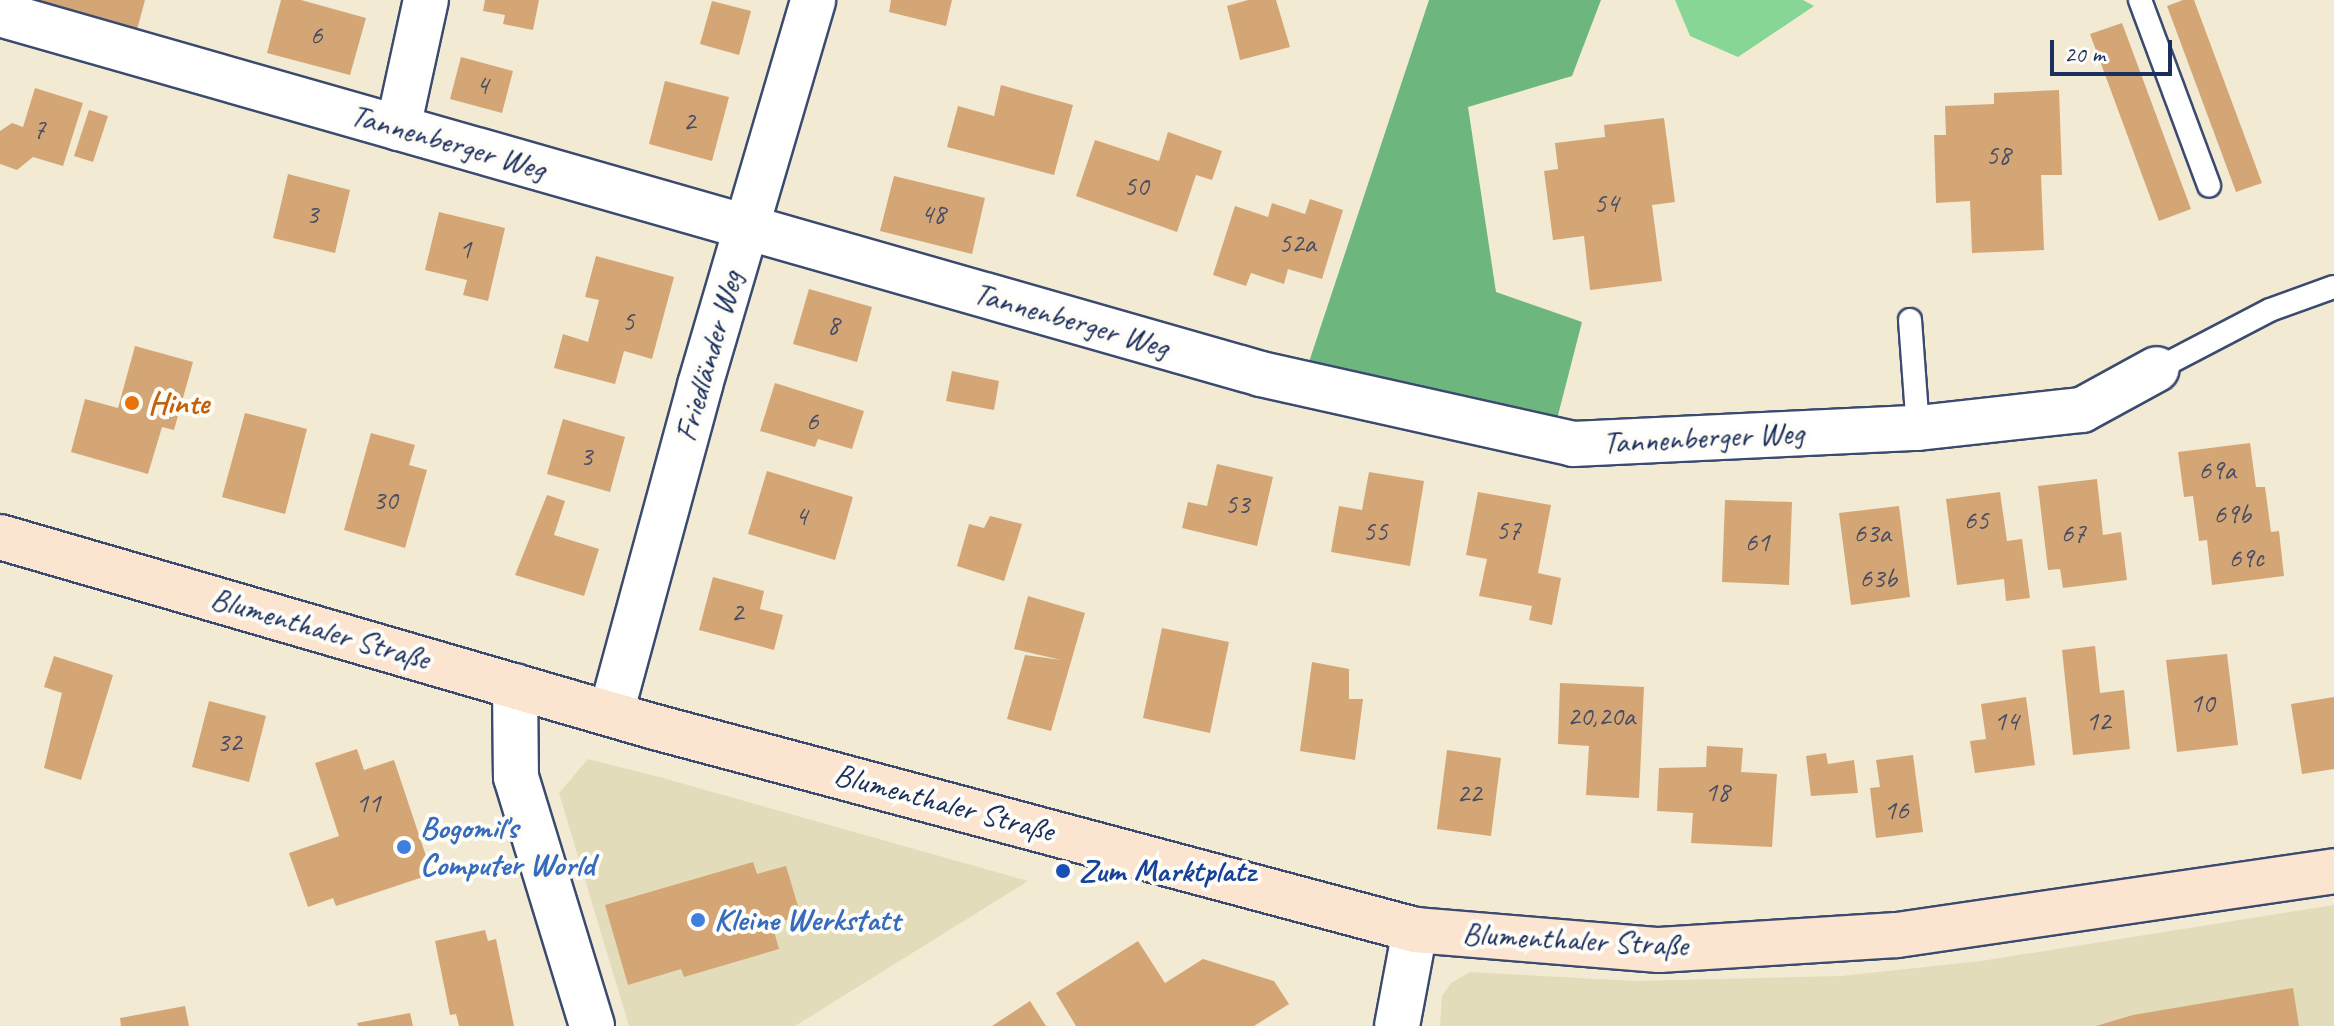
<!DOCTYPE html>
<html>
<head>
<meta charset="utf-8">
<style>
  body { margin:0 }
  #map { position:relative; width:2334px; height:1026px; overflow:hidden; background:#f3ead3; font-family:Caveat,sans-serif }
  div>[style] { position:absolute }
  .built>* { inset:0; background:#e2dcba }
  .green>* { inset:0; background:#87d695 }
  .forest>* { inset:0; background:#6db77e }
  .building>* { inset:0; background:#d4a676 }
  .roads { filter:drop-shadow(2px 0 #3b4b70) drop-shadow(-2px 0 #3b4b70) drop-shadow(0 2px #3b4b70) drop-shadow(0 -2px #3b4b70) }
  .service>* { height:22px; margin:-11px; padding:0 11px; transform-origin:11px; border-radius:11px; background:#fff }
  .minor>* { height:44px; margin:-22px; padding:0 22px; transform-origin:22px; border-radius:22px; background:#fff }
  .secondary>* { height:44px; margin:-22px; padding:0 22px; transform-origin:22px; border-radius:22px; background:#fce5d0 }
  .dots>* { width:22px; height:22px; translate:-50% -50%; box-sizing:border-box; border:4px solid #fdfcf7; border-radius:50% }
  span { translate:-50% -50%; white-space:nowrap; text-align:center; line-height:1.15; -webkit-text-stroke:8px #fdfcf7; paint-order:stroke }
  .number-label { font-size:28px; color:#494d64 }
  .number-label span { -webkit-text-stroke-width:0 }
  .street-label { font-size:32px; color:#1b2f5e }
  .food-label { font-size:32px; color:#c56008; font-weight:700 }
  .left { translate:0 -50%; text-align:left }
  .shop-label { font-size:32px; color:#366cbe; font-weight:700 }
  .transit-label { font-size:32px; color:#164399; font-weight:700 }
  .scale { position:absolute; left:2050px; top:40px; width:122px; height:36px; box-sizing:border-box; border:4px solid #1b2f5e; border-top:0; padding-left:10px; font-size:24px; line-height:28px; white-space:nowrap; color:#1b2f5e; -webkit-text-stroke:6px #fdfcf7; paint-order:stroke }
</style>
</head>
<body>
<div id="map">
  <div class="built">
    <i style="clip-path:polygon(588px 759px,663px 778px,1028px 881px,795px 1026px,629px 1026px,559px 793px)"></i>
    <i style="clip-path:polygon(2334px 905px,2334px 1026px,1440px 1026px,1442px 996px,1451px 983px,1470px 972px,1635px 981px,1841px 976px,1981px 961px)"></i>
  </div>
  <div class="green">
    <i style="clip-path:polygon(1675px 0,1803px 0,1814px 6px,1738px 57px,1690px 36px)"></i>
  </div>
  <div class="forest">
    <i style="clip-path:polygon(1429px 0,1601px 0,1572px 76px,1468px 107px,1496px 292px,1582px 322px,1556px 423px,1308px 365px)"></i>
  </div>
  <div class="building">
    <i style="clip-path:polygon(34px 0,145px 0,137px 30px)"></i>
    <i style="clip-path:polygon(281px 0,301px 0,366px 18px,350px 75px,267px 53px)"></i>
    <i style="clip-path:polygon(485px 0,539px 0,533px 30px,503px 24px,505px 15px,483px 11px)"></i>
    <i style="clip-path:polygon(891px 0,952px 0,946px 26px,889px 12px)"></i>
    <i style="clip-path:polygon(1248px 0,1276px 0,1290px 47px,1240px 60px,1227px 6px)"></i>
    <i style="clip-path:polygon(2183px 0,2194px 0,2262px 183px,2236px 192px,2167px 6px)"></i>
    <i style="clip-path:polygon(712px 1px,751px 11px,739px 55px,700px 44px)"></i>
    <i style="clip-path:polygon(2122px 23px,2191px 209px,2159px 221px,2090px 34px)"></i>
    <i style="clip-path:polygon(461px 57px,513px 71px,502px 113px,450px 99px)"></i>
    <i style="clip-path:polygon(665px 81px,729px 97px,712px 161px,649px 144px)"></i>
    <i style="clip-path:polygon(1001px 85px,1073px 105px,1054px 175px,947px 147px,958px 106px,994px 116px)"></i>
    <i style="clip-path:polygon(35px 88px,83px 103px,63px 166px,33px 157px,17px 170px,0 164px,0 131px,12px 123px,23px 127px)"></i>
    <i style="clip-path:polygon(2059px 90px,2062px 175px,2041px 175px,2044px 250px,1972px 253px,1970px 201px,1936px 203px,1934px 135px,1946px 135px,1945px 106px,1994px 104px,1994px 93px)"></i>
    <i style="clip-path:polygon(89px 110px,108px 116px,93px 162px,74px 156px)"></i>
    <i style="clip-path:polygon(1664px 118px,1675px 202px,1652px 205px,1662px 281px,1590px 290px,1584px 236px,1553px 240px,1544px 171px,1558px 169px,1555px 143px,1605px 137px,1604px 125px)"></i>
    <i style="clip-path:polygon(1168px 132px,1222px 151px,1212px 180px,1196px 175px,1177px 232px,1076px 196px,1095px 140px,1159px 161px)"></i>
    <i style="clip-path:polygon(288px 174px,350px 190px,335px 253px,273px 238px)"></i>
    <i style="clip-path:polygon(894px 176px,985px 198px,972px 254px,880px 231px)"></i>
    <i style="clip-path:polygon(1310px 199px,1343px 210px,1322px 279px,1288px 269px,1284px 284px,1251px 273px,1246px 286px,1213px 275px,1235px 206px,1268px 217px,1272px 203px,1305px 214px)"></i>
    <i style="clip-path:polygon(439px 212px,505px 228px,488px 301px,463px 295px,467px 280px,425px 270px)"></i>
    <i style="clip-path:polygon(596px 256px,674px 277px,652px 359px,624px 351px,615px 384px,554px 368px,563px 334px,588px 342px,599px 300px,585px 297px)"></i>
    <i style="clip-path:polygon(809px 289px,872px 307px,857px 362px,793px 344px)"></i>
    <i style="clip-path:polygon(135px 346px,193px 362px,174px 430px,162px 427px,148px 474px,71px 452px,85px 399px,118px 408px)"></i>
    <i style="clip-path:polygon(952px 371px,999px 381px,994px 410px,946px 401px)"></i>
    <i style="clip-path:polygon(775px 383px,864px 411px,852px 449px,818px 439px,815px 447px,760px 431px)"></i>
    <i style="clip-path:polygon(245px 413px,307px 429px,285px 514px,222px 497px)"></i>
    <i style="clip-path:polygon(563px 419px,625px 437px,610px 492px,547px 474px)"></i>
    <i style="clip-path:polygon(371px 433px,415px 445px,409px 465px,427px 470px,405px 548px,344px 530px)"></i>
    <i style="clip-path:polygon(2250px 443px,2256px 487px,2265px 487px,2271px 532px,2279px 531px,2284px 576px,2212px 585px,2207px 540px,2199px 541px,2193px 496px,2184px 497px,2178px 452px)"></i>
    <i style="clip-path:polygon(1217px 464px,1273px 477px,1257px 546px,1182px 528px,1188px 502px,1207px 506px)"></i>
    <i style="clip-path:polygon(767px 471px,853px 497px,835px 560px,748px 534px)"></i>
    <i style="clip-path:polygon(1369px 472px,1424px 481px,1410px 566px,1331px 552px,1339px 506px,1362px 510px)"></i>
    <i style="clip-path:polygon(2097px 479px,2103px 535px,2121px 532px,2127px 580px,2063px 588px,2060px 569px,2048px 570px,2038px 486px)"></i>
    <i style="clip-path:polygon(1478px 492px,1551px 505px,1538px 573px,1561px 578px,1552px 625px,1529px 620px,1532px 606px,1479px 596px,1487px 559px,1466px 555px)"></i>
    <i style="clip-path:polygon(2000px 492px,2007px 541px,2022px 539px,2030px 598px,2006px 601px,2004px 579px,1957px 585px,1946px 499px)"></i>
    <i style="clip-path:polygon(547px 495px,565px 501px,554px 535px,599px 549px,584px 596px,515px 575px)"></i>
    <i style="clip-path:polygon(1725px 500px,1792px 502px,1789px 585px,1722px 582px)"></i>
    <i style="clip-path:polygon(1899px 506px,1910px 597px,1851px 605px,1839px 513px)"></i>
    <i style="clip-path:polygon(990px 516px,1022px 524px,1004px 581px,957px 566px,969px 524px,984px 528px)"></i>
    <i style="clip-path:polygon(713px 577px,764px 591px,760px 609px,783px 615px,774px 650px,699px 630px)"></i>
    <i style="clip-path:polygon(1028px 596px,1085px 613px,1051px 731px,1007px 719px,1025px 655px,1061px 660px,1014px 649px)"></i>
    <i style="clip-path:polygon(1162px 628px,1229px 642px,1210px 733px,1143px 718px)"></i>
    <i style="clip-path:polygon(2095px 646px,2100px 693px,2124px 690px,2130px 749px,2073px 755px,2062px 650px)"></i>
    <i style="clip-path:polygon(2227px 654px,2238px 745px,2177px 752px,2166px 660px)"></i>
    <i style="clip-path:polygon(54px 656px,113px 675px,81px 780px,44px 768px,62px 693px,44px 687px)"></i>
    <i style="clip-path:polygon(1312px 662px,1349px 669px,1349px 699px,1363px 699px,1355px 760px,1300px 751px)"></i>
    <i style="clip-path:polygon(1560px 683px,1644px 687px,1639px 798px,1586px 795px,1589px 746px,1558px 744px)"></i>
    <i style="clip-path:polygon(2026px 697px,2035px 765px,1975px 773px,1970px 741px,1986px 739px,1981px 704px)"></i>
    <i style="clip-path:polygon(2334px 697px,2334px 769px,2302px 774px,2291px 704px)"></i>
    <i style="clip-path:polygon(209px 701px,266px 716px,249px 782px,192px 767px)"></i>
    <i style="clip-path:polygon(1707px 746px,1743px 748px,1741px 772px,1777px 774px,1772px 847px,1691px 843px,1693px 813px,1657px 811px,1659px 768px,1706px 767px)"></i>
    <i style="clip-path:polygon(357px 749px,364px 770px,394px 760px,432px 874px,336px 906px,333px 898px,308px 907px,289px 853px,339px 836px,315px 763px)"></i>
    <i style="clip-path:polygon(1447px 750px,1501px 758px,1491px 836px,1437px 829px)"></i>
    <i style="clip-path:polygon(1826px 753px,1828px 764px,1854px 760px,1858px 793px,1811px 796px,1806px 756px)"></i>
    <i style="clip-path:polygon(1913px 755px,1923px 832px,1876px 838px,1870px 788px,1880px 787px,1876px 760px)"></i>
    <i style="clip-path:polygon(753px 862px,757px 874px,786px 866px,801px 916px,772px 924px,779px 949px,684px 977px,681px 969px,628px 985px,605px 905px)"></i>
    <i style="clip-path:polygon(485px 930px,488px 941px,496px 939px,514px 1026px,459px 1026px,456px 1014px,450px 1015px,435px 941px)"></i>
    <i style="clip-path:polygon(1138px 941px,1165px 983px,1203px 959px,1274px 981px,1289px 1004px,1254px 1026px,1076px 1026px,1056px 993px)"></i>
    <i style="clip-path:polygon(2293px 988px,2299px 1026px,2096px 1026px,2133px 1015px)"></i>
    <i style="clip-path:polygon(1030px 1001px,1046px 1026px,992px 1026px)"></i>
    <i style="clip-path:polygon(185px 1006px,189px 1026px,121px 1026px,120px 1018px)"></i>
    <i style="clip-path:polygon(410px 1013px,413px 1026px,358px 1026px,357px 1023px)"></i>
  </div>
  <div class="roads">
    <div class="service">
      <i style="left:2140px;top:0;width:198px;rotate:69.6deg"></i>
      <i style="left:1910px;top:320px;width:108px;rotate:85.8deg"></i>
      <i style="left:2157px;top:369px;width:127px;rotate:-27.6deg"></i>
      <i style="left:2270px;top:310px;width:68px;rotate:-19.8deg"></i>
    </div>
    <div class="minor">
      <i style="left:0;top:14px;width:1311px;rotate:15.93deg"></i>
      <i style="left:1261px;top:374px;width:320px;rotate:12.6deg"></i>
      <i style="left:1573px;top:444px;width:345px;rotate:-2.7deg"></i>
      <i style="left:1918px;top:428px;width:165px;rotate:-6.3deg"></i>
      <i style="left:2082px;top:410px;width:85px;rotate:-28.7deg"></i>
      <i style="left:398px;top:128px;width:131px;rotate:-77.7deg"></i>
      <i style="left:515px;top:686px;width:91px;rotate:89.4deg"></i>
      <i style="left:516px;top:777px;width:260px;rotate:73deg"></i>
      <i style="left:611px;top:713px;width:340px;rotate:-74.8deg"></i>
      <i style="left:700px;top:385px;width:401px;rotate:-73.6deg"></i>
      <i style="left:1397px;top:1026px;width:98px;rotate:-79.4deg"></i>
    </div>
    <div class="secondary">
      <i style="left:0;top:537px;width:682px;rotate:16.18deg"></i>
      <i style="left:655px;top:727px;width:787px;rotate:14.95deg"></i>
      <i style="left:1415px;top:930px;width:245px;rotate:4.7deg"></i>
      <i style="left:1659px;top:950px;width:238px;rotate:-3.6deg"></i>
      <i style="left:1897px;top:935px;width:442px;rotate:-8.3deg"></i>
    </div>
  </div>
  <div class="dots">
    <i style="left:132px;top:403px;background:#e8710a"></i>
    <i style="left:404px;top:847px;background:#3f7fe0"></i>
    <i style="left:1063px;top:871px;background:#1a4fb4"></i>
    <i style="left:698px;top:920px;background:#3f7fe0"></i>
  </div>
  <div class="number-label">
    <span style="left:316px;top:35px">6</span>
    <span style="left:482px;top:85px">4</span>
    <span style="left:689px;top:121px">2</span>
    <span style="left:39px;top:129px">7</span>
    <span style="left:1998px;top:155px">58</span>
    <span style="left:1136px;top:186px">50</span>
    <span style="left:1606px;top:203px">54</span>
    <span style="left:312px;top:214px">3</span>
    <span style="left:933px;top:214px">48</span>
    <span style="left:1297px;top:243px">52a</span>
    <span style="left:465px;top:249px">1</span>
    <span style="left:628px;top:321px">5</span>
    <span style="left:833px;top:325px">8</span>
    <span style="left:812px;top:421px">6</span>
    <span style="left:586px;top:456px">3</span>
    <span style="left:2217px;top:470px">69a</span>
    <span style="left:385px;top:500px">30</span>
    <span style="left:1237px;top:504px">53</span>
    <span style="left:2232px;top:514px">69b</span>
    <span style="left:801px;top:516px">4</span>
    <span style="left:1976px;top:520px">65</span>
    <span style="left:1508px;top:530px">57</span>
    <span style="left:1375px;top:531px">55</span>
    <span style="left:1872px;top:533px">63a</span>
    <span style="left:2073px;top:533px">67</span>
    <span style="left:1757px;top:542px">61</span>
    <span style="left:2246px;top:558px">69c</span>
    <span style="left:1878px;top:578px">63b</span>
    <span style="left:737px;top:612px">2</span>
    <span style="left:2202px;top:703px">10</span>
    <span style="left:1601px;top:716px">20,20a</span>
    <span style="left:2006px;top:721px">14</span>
    <span style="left:2098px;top:721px">12</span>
    <span style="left:229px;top:742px">32</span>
    <span style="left:1717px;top:792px">18</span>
    <span style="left:1469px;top:793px">22</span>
    <span style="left:368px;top:803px">11</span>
    <span style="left:1896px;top:810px">16</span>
  </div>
  <div class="street-label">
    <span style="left:448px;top:142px;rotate:16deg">Tannenberger Weg</span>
    <span style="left:1071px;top:320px;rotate:16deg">Tannenberger Weg</span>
    <span style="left:709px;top:356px;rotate:-74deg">Friedländer Weg</span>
    <span style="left:1703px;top:438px;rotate:-3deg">Tannenberger Weg</span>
    <span style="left:320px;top:629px;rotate:16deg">Blumenthaler Straße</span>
    <span style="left:944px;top:803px;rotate:15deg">Blumenthaler Straße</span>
    <span style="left:1575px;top:940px;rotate:3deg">Blumenthaler Straße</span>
  </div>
  <div class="food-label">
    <span class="left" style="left:148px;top:403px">Hinte</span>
  </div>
  <div class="shop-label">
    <span class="left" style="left:420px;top:847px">Bogomil's<br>Computer World</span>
    <span class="left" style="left:714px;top:920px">Kleine Werkstatt</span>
  </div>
  <div class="transit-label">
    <span class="left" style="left:1079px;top:871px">Zum Marktplatz</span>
  </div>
  <div class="scale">20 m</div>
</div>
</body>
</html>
